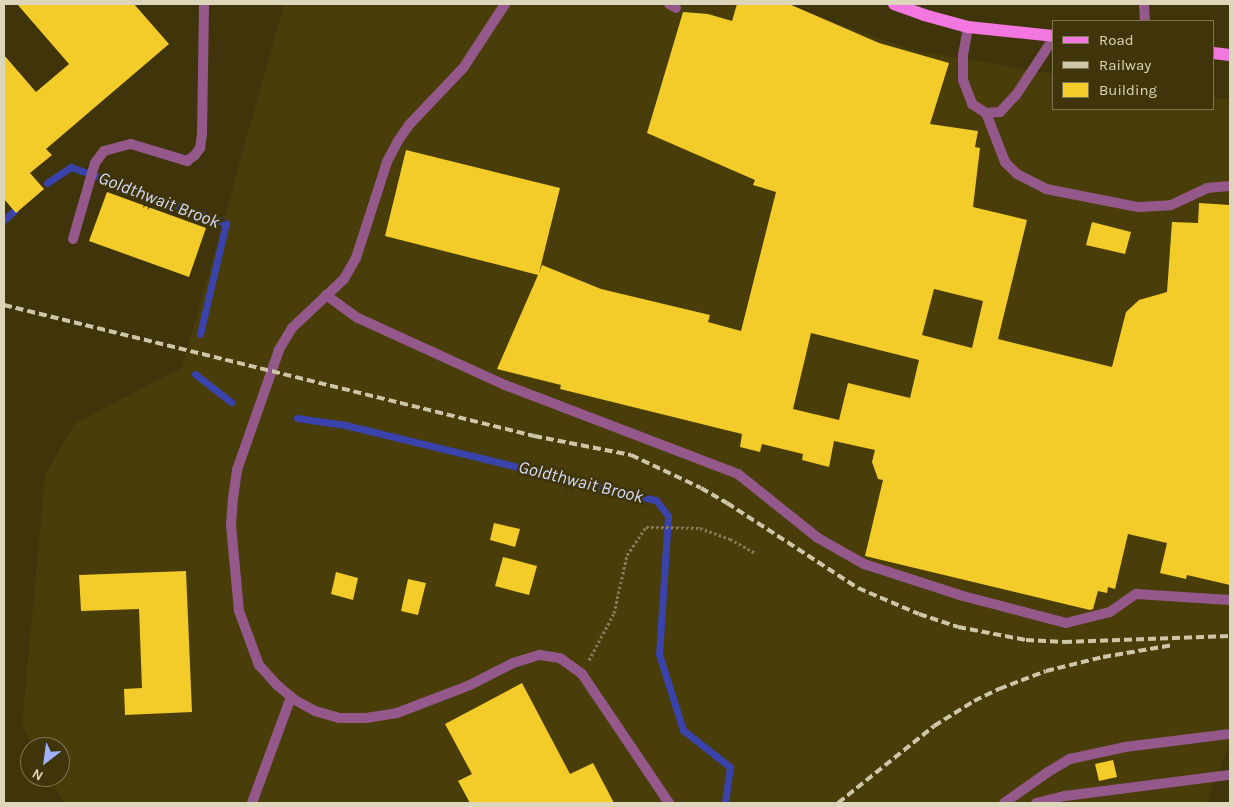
<!DOCTYPE html>
<html>
<head>
<meta charset="utf-8">
<style>
  body { margin:0 }
  #map { position:relative; width:1234px; height:807px; overflow:hidden; background:#3f340a; font-family:Karla,sans-serif }
  div>[style] { position:absolute }
  .built>* { inset:0; background:#493d0a }
  .stream>* { height:7px; margin:-3.5px; padding:0 3.5px; transform-origin:3.5px; border-radius:3.5px; background:#3a42ab }
  .building>* { inset:0; background:#f3cc2a }
  .path>* { height:3px; margin-top:-1.5px; transform-origin:0; background:repeating-linear-gradient(90deg,#857c59 0 2.5px,transparent 0 5px) }
  .service>* { height:10px; margin:-5px; padding:0 5px; transform-origin:5px; border-radius:5px; background:#94598a }
  .minor>* { height:10px; margin:-5px; padding:0 5px; transform-origin:5px; border-radius:5px; background:#94598a }
  .primary>* { height:12px; margin:-6px; padding:0 6px; transform-origin:6px; border-radius:6px; background:#f277de }
  .rail>* { height:4px; margin-top:-2px; transform-origin:0; background:repeating-linear-gradient(90deg,#cdc6a9 0 8px,transparent 0 12px) }
  span { translate:-50% -50%; white-space:nowrap; text-align:center; line-height:1.15; -webkit-text-stroke:5px #3f340a; paint-order:stroke }
  .water-label { font-size:18px; color:#d4dcf8; font-style:italic }
  .frame { position:absolute; inset:0; border:5px solid #ddd6bb; pointer-events:none }
  .legend { position:absolute; left:1052px; top:20px; width:162px; height:90px; box-sizing:border-box; background:#3f340a; border:1px solid #7e7551; margin:0; padding:6px 9px; list-style:none; font-size:15px; color:#ddd6bb }
  .legend li { display:flex; align-items:center; gap:10px; height:25px }
  .legend b { width:25px; border:1px solid #7e7551 }
  .north { position:absolute; left:20px; top:737px; width:50px; height:50px; box-sizing:border-box; background:#3f340a; border:1px solid #7e7551; border-radius:50%; rotate:210deg; font-size:14px; font-weight:700; line-height:20px; text-align:center; color:#ddd6bb }
  .north::after { content:''; display:block; margin:auto; width:18px; height:22px; background:#a1b2fd; clip-path:polygon(50% 0,100% 100%,50% 72%,0 100%) }
</style>
</head>
<body>
<div id="map">
  <div class="built">
    <i style="clip-path:polygon(284px 4px,783px 4px,912px 50px,1053px 74px,1053px 109px,1213px 109px,1213px 98px,1230px 98px,1230px 743px,1206px 803px,64px 803px,50px 777px,60px 777px,60px 747px,34px 747px,22px 725px,45px 475px,75px 423px,182px 368px)"></i>
  </div>
  <div class="stream">
    <i style="left:47px;top:183px;width:29px;rotate:-34deg"></i>
    <i style="left:71px;top:167px;width:165px;rotate:19.9deg"></i>
    <i style="left:226px;top:223px;width:114px;rotate:103.2deg"></i>
    <i style="left:4px;top:220px;width:15px;rotate:-42deg"></i>
    <i style="left:195px;top:374px;width:46px;rotate:37.9deg"></i>
    <i style="left:297px;top:418px;width:49px;rotate:8.3deg"></i>
    <i style="left:345px;top:425px;width:320px;rotate:13.6deg"></i>
    <i style="left:656px;top:500px;width:20px;rotate:53deg"></i>
    <i style="left:668px;top:516px;width:138px;rotate:93.7deg"></i>
    <i style="left:659px;top:654px;width:80px;rotate:72.5deg"></i>
    <i style="left:683px;top:730px;width:60px;rotate:38.2deg"></i>
    <i style="left:730px;top:767px;width:36px;rotate:98deg"></i>
  </div>
  <div class="building">
    <i style="clip-path:polygon(17px 4px,134px 4px,169px 44px,46px 149px,52px 155px,30px 173px,44px 189px,16px 213px,4px 199px,4px 55px,36px 92px,69px 64px)"></i>
    <i style="clip-path:polygon(evenodd,737px 4px,789px 4px,879px 43px,949px 63px,930px 124px,978px 131px,975px 147px,980px 148px,973px 207px,1027px 220px,998px 339px,1112px 367px,1126px 312px,1139px 300px,1167px 292px,1172px 222px,1198px 223px,1199px 203px,1230px 205px,1230px 585px,1187px 575px,1186px 579px,1160px 573px,1167px 543px,1128px 534px,1115px 589px,1108px 587px,1107px 593px,1098px 591px,1093px 609px,1090px 610px,865px 556px,883px 480px,878px 479px,872px 462px,875px 450px,834px 441px,829px 467px,802px 460px,803px 454px,762px 444px,760px 452px,740px 447px,742px 434px,560px 389px,561px 385px,497px 369px,538px 275px,385px 236px,406px 150px,560px 188px,539px 273px,542px 265px,601px 289px,710px 315px,708px 322px,741px 331px,776px 192px,753px 185px,755px 180px,647px 133px,683px 12px,708px 14px,732px 21px,737px 4px,934px 289px,983px 301px,972px 348px,922px 335px,934px 289px,737px 4px,811px 333px,919px 360px,910px 398px,848px 383px,839px 420px,793px 409px,811px 333px)"></i>
    <i style="clip-path:polygon(107px 192px,206px 228px,189px 277px,89px 241px)"></i>
    <i style="clip-path:polygon(1092px 222px,1131px 232px,1125px 254px,1086px 245px)"></i>
    <i style="clip-path:polygon(494px 523px,520px 529px,515px 547px,490px 540px)"></i>
    <i style="clip-path:polygon(503px 557px,537px 566px,529px 595px,495px 586px)"></i>
    <i style="clip-path:polygon(186px 571px,192px 712px,125px 715px,124px 689px,142px 688px,139px 609px,81px 611px,79px 575px)"></i>
    <i style="clip-path:polygon(336px 572px,358px 578px,353px 600px,331px 594px)"></i>
    <i style="clip-path:polygon(408px 579px,426px 583px,418px 615px,401px 611px)"></i>
    <i style="clip-path:polygon(522px 683px,570px 774px,593px 763px,614px 803px,470px 803px,458px 781px,472px 774px,445px 724px)"></i>
    <i style="clip-path:polygon(1113px 760px,1117px 777px,1099px 781px,1095px 764px)"></i>
  </div>
  <div class="path">
    <i style="left:589px;top:660px;width:53px;rotate:-62deg"></i>
    <i style="left:614px;top:613px;width:59px;rotate:-77.4deg"></i>
    <i style="left:627px;top:555px;width:34px;rotate:-56deg"></i>
    <i style="left:646px;top:527px;width:54px;rotate:1.1deg"></i>
    <i style="left:700px;top:528px;width:32px;rotate:20deg"></i>
    <i style="left:730px;top:539px;width:29px;rotate:29deg"></i>
  </div>
  <div class="service">
    <i style="left:505px;top:4px;width:75px;rotate:123.1deg"></i>
    <i style="left:464px;top:67px;width:80px;rotate:133.5deg"></i>
    <i style="left:409px;top:125px;width:19px;rotate:125deg"></i>
    <i style="left:398px;top:141px;width:24px;rotate:118deg"></i>
    <i style="left:387px;top:162px;width:101px;rotate:107.9deg"></i>
    <i style="left:356px;top:258px;width:24px;rotate:120deg"></i>
    <i style="left:344px;top:279px;width:71px;rotate:136.7deg"></i>
    <i style="left:292px;top:328px;width:26px;rotate:121deg"></i>
    <i style="left:279px;top:350px;width:127px;rotate:109.3deg"></i>
    <i style="left:237px;top:470px;width:27px;rotate:98deg"></i>
    <i style="left:233px;top:497px;width:28px;rotate:94deg"></i>
    <i style="left:231px;top:525px;width:86px;rotate:84.7deg"></i>
    <i style="left:239px;top:611px;width:58px;rotate:69.7deg"></i>
    <i style="left:259px;top:665px;width:27px;rotate:48deg"></i>
    <i style="left:277px;top:685px;width:23px;rotate:40deg"></i>
    <i style="left:295px;top:700px;width:23px;rotate:29deg"></i>
    <i style="left:315px;top:711px;width:25px;rotate:16deg"></i>
    <i style="left:339px;top:718px;width:27px"></i>
    <i style="left:366px;top:718px;width:31px;rotate:-9deg"></i>
    <i style="left:397px;top:713px;width:78px;rotate:-21deg"></i>
    <i style="left:470px;top:685px;width:48px;rotate:-27.1deg"></i>
    <i style="left:513px;top:663px;width:28px;rotate:-17deg"></i>
    <i style="left:540px;top:655px;width:20px;rotate:9deg"></i>
    <i style="left:560px;top:658px;width:27px;rotate:36deg"></i>
    <i style="left:582px;top:674px;width:156px;rotate:56deg"></i>
    <i style="left:669px;top:4px;width:8px;rotate:30deg"></i>
    <i style="left:968px;top:27px;width:29px;rotate:100deg"></i>
    <i style="left:963px;top:56px;width:24px;rotate:90deg"></i>
    <i style="left:963px;top:80px;width:26px;rotate:69deg"></i>
    <i style="left:972px;top:104px;width:17px;rotate:33deg"></i>
    <i style="left:986px;top:113px;width:14px;rotate:-4deg"></i>
    <i style="left:1000px;top:112px;width:23px;rotate:-47deg"></i>
    <i style="left:1016px;top:95px;width:67px;rotate:-56.5deg"></i>
    <i style="left:986px;top:113px;width:53px;rotate:68.8deg"></i>
    <i style="left:1005px;top:162px;width:17px;rotate:45deg"></i>
    <i style="left:1017px;top:174px;width:33px;rotate:27deg"></i>
    <i style="left:1046px;top:189px;width:94px;rotate:11.1deg"></i>
    <i style="left:1138px;top:207px;width:33px;rotate:-3deg"></i>
    <i style="left:1171px;top:205px;width:40px;rotate:-25deg"></i>
    <i style="left:1207px;top:188px;width:23px;rotate:-5deg"></i>
    <i style="left:73px;top:239px;width:79px;rotate:-73.9deg"></i>
    <i style="left:95px;top:163px;width:15px;rotate:-53deg"></i>
    <i style="left:104px;top:151px;width:28px;rotate:-15deg"></i>
    <i style="left:131px;top:144px;width:59px;rotate:16.9deg"></i>
    <i style="left:187px;top:161px;width:10px;rotate:-37deg"></i>
    <i style="left:195px;top:155px;width:9px;rotate:-54deg"></i>
    <i style="left:200px;top:148px;width:15px;rotate:-82deg"></i>
    <i style="left:202px;top:133px;width:129px;rotate:-89.1deg"></i>
    <i style="left:326px;top:295px;width:39px;rotate:36deg"></i>
    <i style="left:358px;top:318px;width:162px;rotate:24.5deg"></i>
    <i style="left:505px;top:385px;width:249px;rotate:20.9deg"></i>
    <i style="left:738px;top:474px;width:102px;rotate:38.7deg"></i>
    <i style="left:818px;top:538px;width:53px;rotate:29.5deg"></i>
    <i style="left:864px;top:564px;width:104px;rotate:17.9deg"></i>
    <i style="left:963px;top:596px;width:106px;rotate:14.7deg"></i>
    <i style="left:1066px;top:623px;width:45px;rotate:-14deg"></i>
    <i style="left:1110px;top:612px;width:32px;rotate:-35deg"></i>
    <i style="left:1136px;top:594px;width:94px;rotate:3.7deg"></i>
    <i style="left:252px;top:803px;width:113px;rotate:-69.8deg"></i>
    <i style="left:1004px;top:803px;width:54px;rotate:-35.2deg"></i>
    <i style="left:1048px;top:772px;width:26px;rotate:-31deg"></i>
    <i style="left:1070px;top:759px;width:56px;rotate:-12.3deg"></i>
    <i style="left:1125px;top:747px;width:106px;rotate:-7.1deg"></i>
    <i style="left:1036px;top:803px;width:30px;rotate:-14deg"></i>
    <i style="left:1065px;top:796px;width:166px;rotate:-7.3deg"></i>
  </div>
  <div class="minor">
    <i style="left:1144px;top:4px;width:17px;rotate:87deg"></i>
  </div>
  <div class="primary">
    <i style="left:894px;top:4px;width:32px;rotate:20deg"></i>
    <i style="left:924px;top:15px;width:46px;rotate:15.3deg"></i>
    <i style="left:968px;top:27px;width:85px;rotate:6deg"></i>
    <i style="left:1213px;top:53px;width:17px;rotate:7deg"></i>
  </div>
  <div class="rail">
    <i style="left:4px;top:305px;width:546px;rotate:13.88deg"></i>
    <i style="left:534px;top:436px;width:99px;rotate:11.1deg"></i>
    <i style="left:631px;top:455px;width:77px;rotate:25.2deg"></i>
    <i style="left:701px;top:488px;width:30px;rotate:30deg"></i>
    <i style="left:727px;top:503px;width:156px;rotate:33deg"></i>
    <i style="left:858px;top:588px;width:66px;rotate:23.1deg"></i>
    <i style="left:919px;top:614px;width:41px;rotate:18.4deg"></i>
    <i style="left:958px;top:627px;width:69px;rotate:10.8deg"></i>
    <i style="left:1026px;top:640px;width:38px;rotate:3deg"></i>
    <i style="left:1064px;top:642px;width:166px;rotate:-2.1deg"></i>
    <i style="left:838px;top:803px;width:123px;rotate:-38.7deg"></i>
    <i style="left:934px;top:726px;width:47px;rotate:-32deg"></i>
    <i style="left:974px;top:701px;width:28px;rotate:-26deg"></i>
    <i style="left:999px;top:689px;width:50px;rotate:-21deg"></i>
    <i style="left:1046px;top:671px;width:59px;rotate:-13.8deg"></i>
    <i style="left:1103px;top:657px;width:71px;rotate:-9.7deg"></i>
  </div>
  <div class="water-label">
    <span style="left:159px;top:200px;rotate:21deg">Goldthwait Brook</span>
    <span style="left:581px;top:482px;rotate:14deg">Goldthwait Brook</span>
  </div>
  <div class="frame"></div>
  <ul class="legend">
  <li><b style="height:6px;background:#f277de"></b>Road</li>
  <li><b style="height:6px;background:#cdc6a9"></b>Railway</li>
  <li><b style="height:14px;background:#f3cc2a"></b>Building</li>
  </ul>
  <div class="north">N</div>
</div>
</body>
</html>
